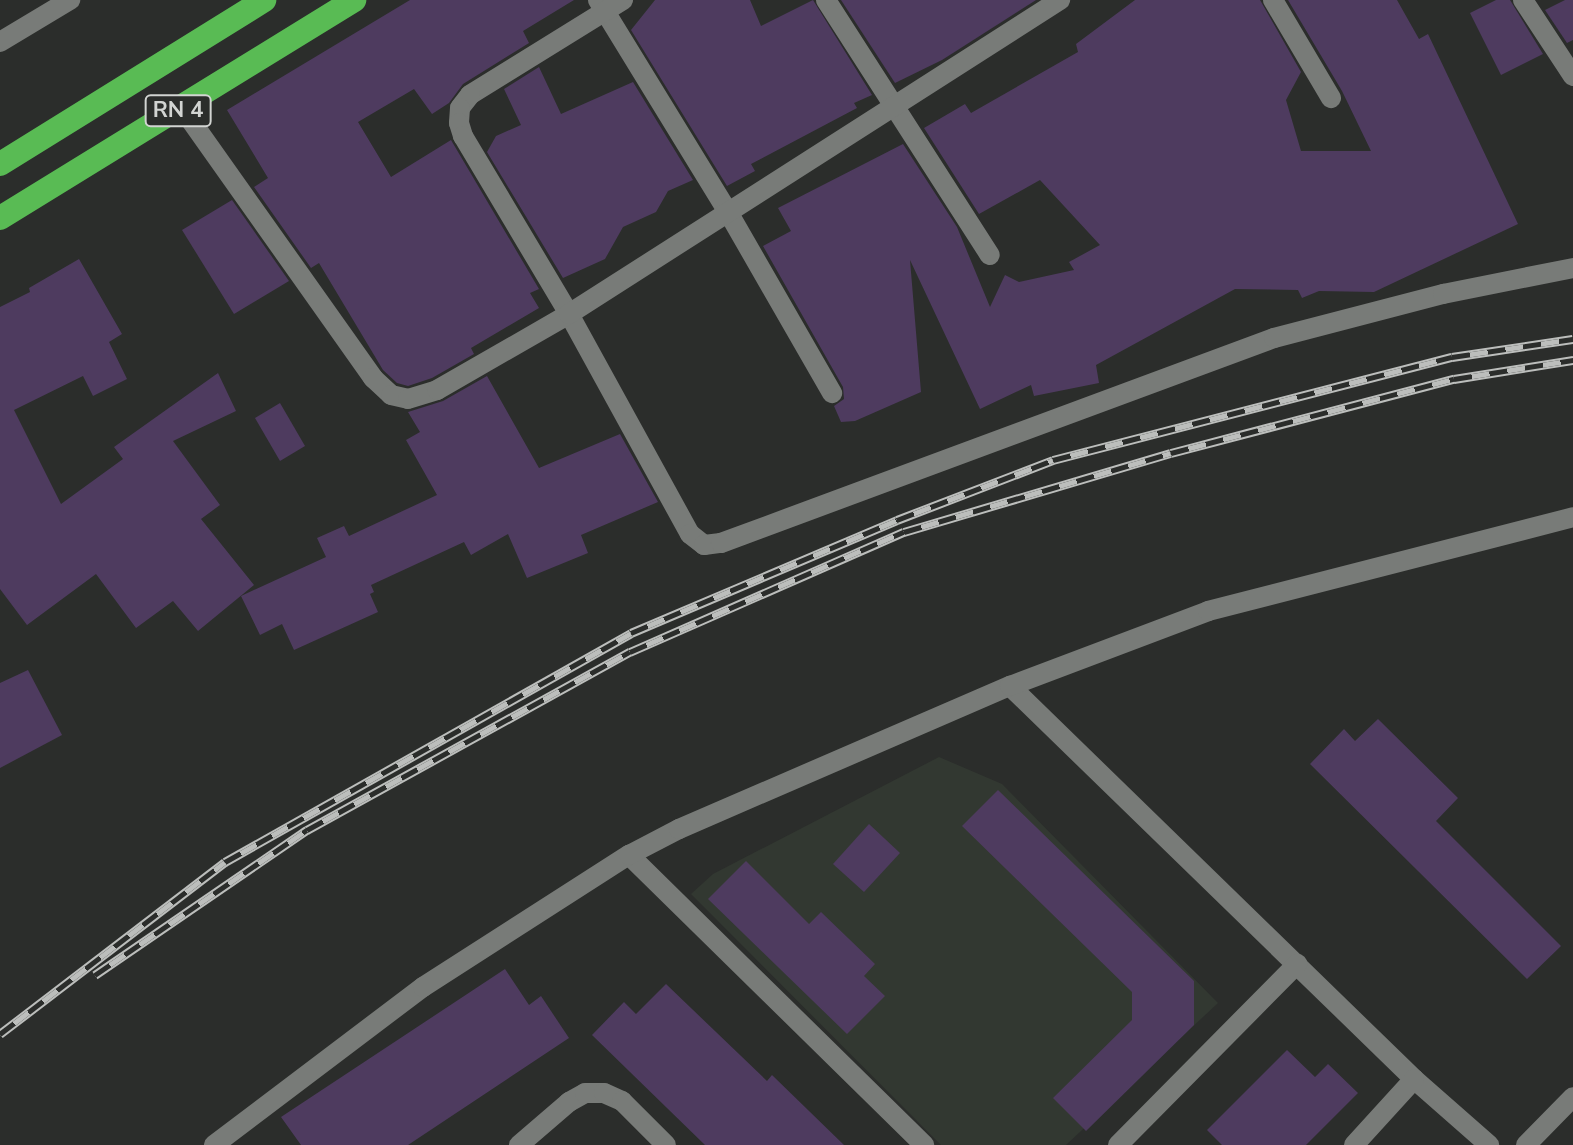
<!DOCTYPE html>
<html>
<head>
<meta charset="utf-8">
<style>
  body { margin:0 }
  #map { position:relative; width:1573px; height:1145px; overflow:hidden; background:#2b2d2b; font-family:"Nunito Sans",sans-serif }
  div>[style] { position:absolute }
  .built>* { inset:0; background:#323831 }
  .building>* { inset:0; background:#4e3b5f }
  .street>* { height:20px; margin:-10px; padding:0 10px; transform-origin:10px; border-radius:10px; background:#787b78 }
  .highway>* { height:24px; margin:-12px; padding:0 12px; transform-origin:12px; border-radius:12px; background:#59bb54 }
  .rail>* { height:9px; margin-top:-4.5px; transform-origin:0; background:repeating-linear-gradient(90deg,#2b2d2b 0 18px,#bcbebc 0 36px); box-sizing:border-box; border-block:2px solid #bcbebc }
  span { translate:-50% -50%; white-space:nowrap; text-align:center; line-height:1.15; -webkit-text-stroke:6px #2b2d2b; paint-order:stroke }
  .shield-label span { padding:2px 6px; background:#2b2d2b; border:2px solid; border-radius:6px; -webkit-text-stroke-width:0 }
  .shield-label { font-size:22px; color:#d2d4d2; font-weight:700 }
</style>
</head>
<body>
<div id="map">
  <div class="built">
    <i style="clip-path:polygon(939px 757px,1002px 784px,1218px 1003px,1066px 1145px,941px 1145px,691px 894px,713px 874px)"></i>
  </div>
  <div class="building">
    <i style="clip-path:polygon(410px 0,574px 0,523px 31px,529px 43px,463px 84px,449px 103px,432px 114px,414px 89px,358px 122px,391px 177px,451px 140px,539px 289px,530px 293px,539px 308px,471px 348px,474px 354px,432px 378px,408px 386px,397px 383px,383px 370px,319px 263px,311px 268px,254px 187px,268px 178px,227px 110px)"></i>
    <i style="clip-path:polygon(655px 0,750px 0,761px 26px,813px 0,872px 95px,854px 103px,857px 108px,751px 164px,755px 171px,727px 186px,631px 30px)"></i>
    <i style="clip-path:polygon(841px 0,1036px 0,942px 60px,895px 83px)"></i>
    <i style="clip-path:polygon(1135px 0,1260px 0,1301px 72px,1286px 100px,1301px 151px,1371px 151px,1342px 91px,1288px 0,1397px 0,1419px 39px,1428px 34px,1518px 224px,1374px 292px,1319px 291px,1302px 298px,1298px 290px,1235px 289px,1096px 365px,1099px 383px,1034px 396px,1031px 385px,980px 409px,910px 260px,921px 392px,855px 421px,841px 422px,834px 406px,844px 399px,843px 387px,763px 246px,791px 231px,778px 208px,903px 144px,957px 227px,990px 307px,1005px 275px,1019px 282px,1074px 270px,1069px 262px,1100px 245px,1040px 180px,979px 214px,924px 128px,965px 104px,971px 113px,1078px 52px,1076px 44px)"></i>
    <i style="clip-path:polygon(1496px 0,1510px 0,1543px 54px,1501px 75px,1470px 13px)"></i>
    <i style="clip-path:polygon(1565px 0,1573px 0,1573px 40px,1567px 43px,1545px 10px)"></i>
    <i style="clip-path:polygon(539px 67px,561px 114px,633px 82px,693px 180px,668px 191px,656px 212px,623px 227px,605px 259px,563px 278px,487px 152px,496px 136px,521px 125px,504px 89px)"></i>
    <i style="clip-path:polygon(232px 200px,289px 281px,234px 314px,182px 230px)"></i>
    <i style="clip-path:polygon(79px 259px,122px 334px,109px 342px,127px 379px,93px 396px,83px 376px,14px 410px,61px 504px,123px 459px,114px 447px,218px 373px,236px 411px,173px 441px,220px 505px,201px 519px,254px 585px,198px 631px,173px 601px,136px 628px,96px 574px,27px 625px,0 589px,0 307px,30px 292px,29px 288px)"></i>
    <i style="clip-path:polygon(487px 376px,539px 468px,620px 434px,658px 502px,581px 535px,588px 553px,527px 578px,508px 534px,471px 555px,464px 542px,371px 585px,374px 592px,370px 594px,378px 612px,294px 650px,282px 624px,260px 635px,241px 596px,326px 557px,317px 538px,344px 526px,349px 536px,437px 495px,406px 440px,420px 432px,408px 412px,443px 401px)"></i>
    <i style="clip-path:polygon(280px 403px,305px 446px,280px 461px,255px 418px)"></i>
    <i style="clip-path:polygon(28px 670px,62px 735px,0 768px,0 683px)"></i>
    <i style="clip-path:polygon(1378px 719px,1458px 798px,1436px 821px,1561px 946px,1527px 979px,1310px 764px,1344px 729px,1355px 741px)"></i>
    <i style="clip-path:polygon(998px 790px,1194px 981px,1194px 1025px,1086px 1131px,1053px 1098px,1132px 1020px,1132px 992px,962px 826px)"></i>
    <i style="clip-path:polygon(869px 824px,900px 853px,864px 892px,833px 864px)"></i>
    <i style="clip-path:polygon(746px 861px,809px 924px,821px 912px,875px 964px,864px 976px,885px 996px,847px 1034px,708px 899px)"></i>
    <i style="clip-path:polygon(505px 969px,529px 1005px,541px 996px,569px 1038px,408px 1145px,301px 1145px,281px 1117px)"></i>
    <i style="clip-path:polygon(666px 984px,767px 1081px,772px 1075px,844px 1145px,705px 1145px,592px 1035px,624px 1002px,636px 1014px)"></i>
    <i style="clip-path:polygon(1287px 1050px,1315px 1077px,1328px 1064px,1358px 1093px,1306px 1145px,1222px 1145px,1207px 1130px)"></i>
  </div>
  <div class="street">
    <i style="left:598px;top:0;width:249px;rotate:58.5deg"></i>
    <i style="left:728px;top:212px;width:209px;rotate:60.1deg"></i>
    <i style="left:623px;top:0;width:180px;rotate:148.2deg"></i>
    <i style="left:470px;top:95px;width:16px;rotate:128deg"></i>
    <i style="left:460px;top:108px;width:15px;rotate:94deg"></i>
    <i style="left:459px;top:123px;width:14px;rotate:73deg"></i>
    <i style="left:463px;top:136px;width:207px;rotate:59.2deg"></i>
    <i style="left:569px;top:314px;width:251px;rotate:61.2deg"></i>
    <i style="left:690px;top:534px;width:18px;rotate:38deg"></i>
    <i style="left:704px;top:545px;width:17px;rotate:-7deg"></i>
    <i style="left:721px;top:543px;width:590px;rotate:-20.34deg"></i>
    <i style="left:1274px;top:338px;width:175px;rotate:-14.6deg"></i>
    <i style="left:1443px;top:294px;width:133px;rotate:-11.3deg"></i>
    <i style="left:826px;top:0;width:303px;rotate:57.3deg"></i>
    <i style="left:1273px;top:0;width:114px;rotate:59.4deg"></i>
    <i style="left:1523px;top:0;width:91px;rotate:56.7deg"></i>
    <i style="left:0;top:42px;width:82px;rotate:-31deg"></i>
    <i style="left:182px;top:108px;width:331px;rotate:54.7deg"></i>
    <i style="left:373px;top:378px;width:25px;rotate:43deg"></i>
    <i style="left:391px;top:395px;width:17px;rotate:13deg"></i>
    <i style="left:408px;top:399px;width:30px;rotate:-17deg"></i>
    <i style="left:437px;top:390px;width:152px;rotate:-29.9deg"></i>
    <i style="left:569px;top:314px;width:583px;rotate:-32.6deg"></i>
    <i style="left:1010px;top:686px;width:564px;rotate:44.21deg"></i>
    <i style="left:1414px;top:1079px;width:100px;rotate:41.3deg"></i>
    <i style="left:629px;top:855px;width:414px;rotate:44.5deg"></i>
    <i style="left:214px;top:1145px;width:262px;rotate:-37.1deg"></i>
    <i style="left:423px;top:987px;width:245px;rotate:-32.7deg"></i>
    <i style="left:629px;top:855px;width:56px;rotate:-27.5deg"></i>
    <i style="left:679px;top:829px;width:361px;rotate:-23.4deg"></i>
    <i style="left:1010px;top:686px;width:212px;rotate:-20.7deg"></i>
    <i style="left:1208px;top:611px;width:377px;rotate:-14.4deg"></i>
    <i style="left:519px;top:1145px;width:66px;rotate:-40.7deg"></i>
    <i style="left:569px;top:1102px;width:18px;rotate:-29deg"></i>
    <i style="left:585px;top:1093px;width:19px"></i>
    <i style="left:604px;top:1093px;width:20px;rotate:24deg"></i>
    <i style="left:622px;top:1101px;width:62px;rotate:45deg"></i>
    <i style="left:1118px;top:1145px;width:255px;rotate:-45.3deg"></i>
    <i style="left:1354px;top:1145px;width:89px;rotate:-47.7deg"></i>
    <i style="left:1526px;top:1145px;width:67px;rotate:-45.6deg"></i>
  </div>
  <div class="highway">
    <i style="left:0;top:164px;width:311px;rotate:-31.8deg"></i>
    <i style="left:0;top:218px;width:416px;rotate:-31.6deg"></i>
  </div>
  <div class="rail">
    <i style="left:95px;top:975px;width:257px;rotate:-34.4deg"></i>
    <i style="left:307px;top:830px;width:369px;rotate:-28.9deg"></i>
    <i style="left:630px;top:652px;width:299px;rotate:-23.7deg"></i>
    <i style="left:904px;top:532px;width:278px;rotate:-16.5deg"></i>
    <i style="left:1171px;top:453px;width:293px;rotate:-14.7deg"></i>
    <i style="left:1454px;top:379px;width:121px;rotate:-9.1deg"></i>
    <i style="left:0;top:1034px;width:283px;rotate:-37.4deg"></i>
    <i style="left:225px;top:862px;width:466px;rotate:-29.4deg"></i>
    <i style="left:631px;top:633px;width:289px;rotate:-23deg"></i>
    <i style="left:897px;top:520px;width:167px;rotate:-21deg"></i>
    <i style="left:1053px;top:460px;width:412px;rotate:-14.5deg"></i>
    <i style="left:1452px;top:357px;width:122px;rotate:-8.5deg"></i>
  </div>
  <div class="shield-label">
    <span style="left:178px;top:111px">RN 4</span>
  </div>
</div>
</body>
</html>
